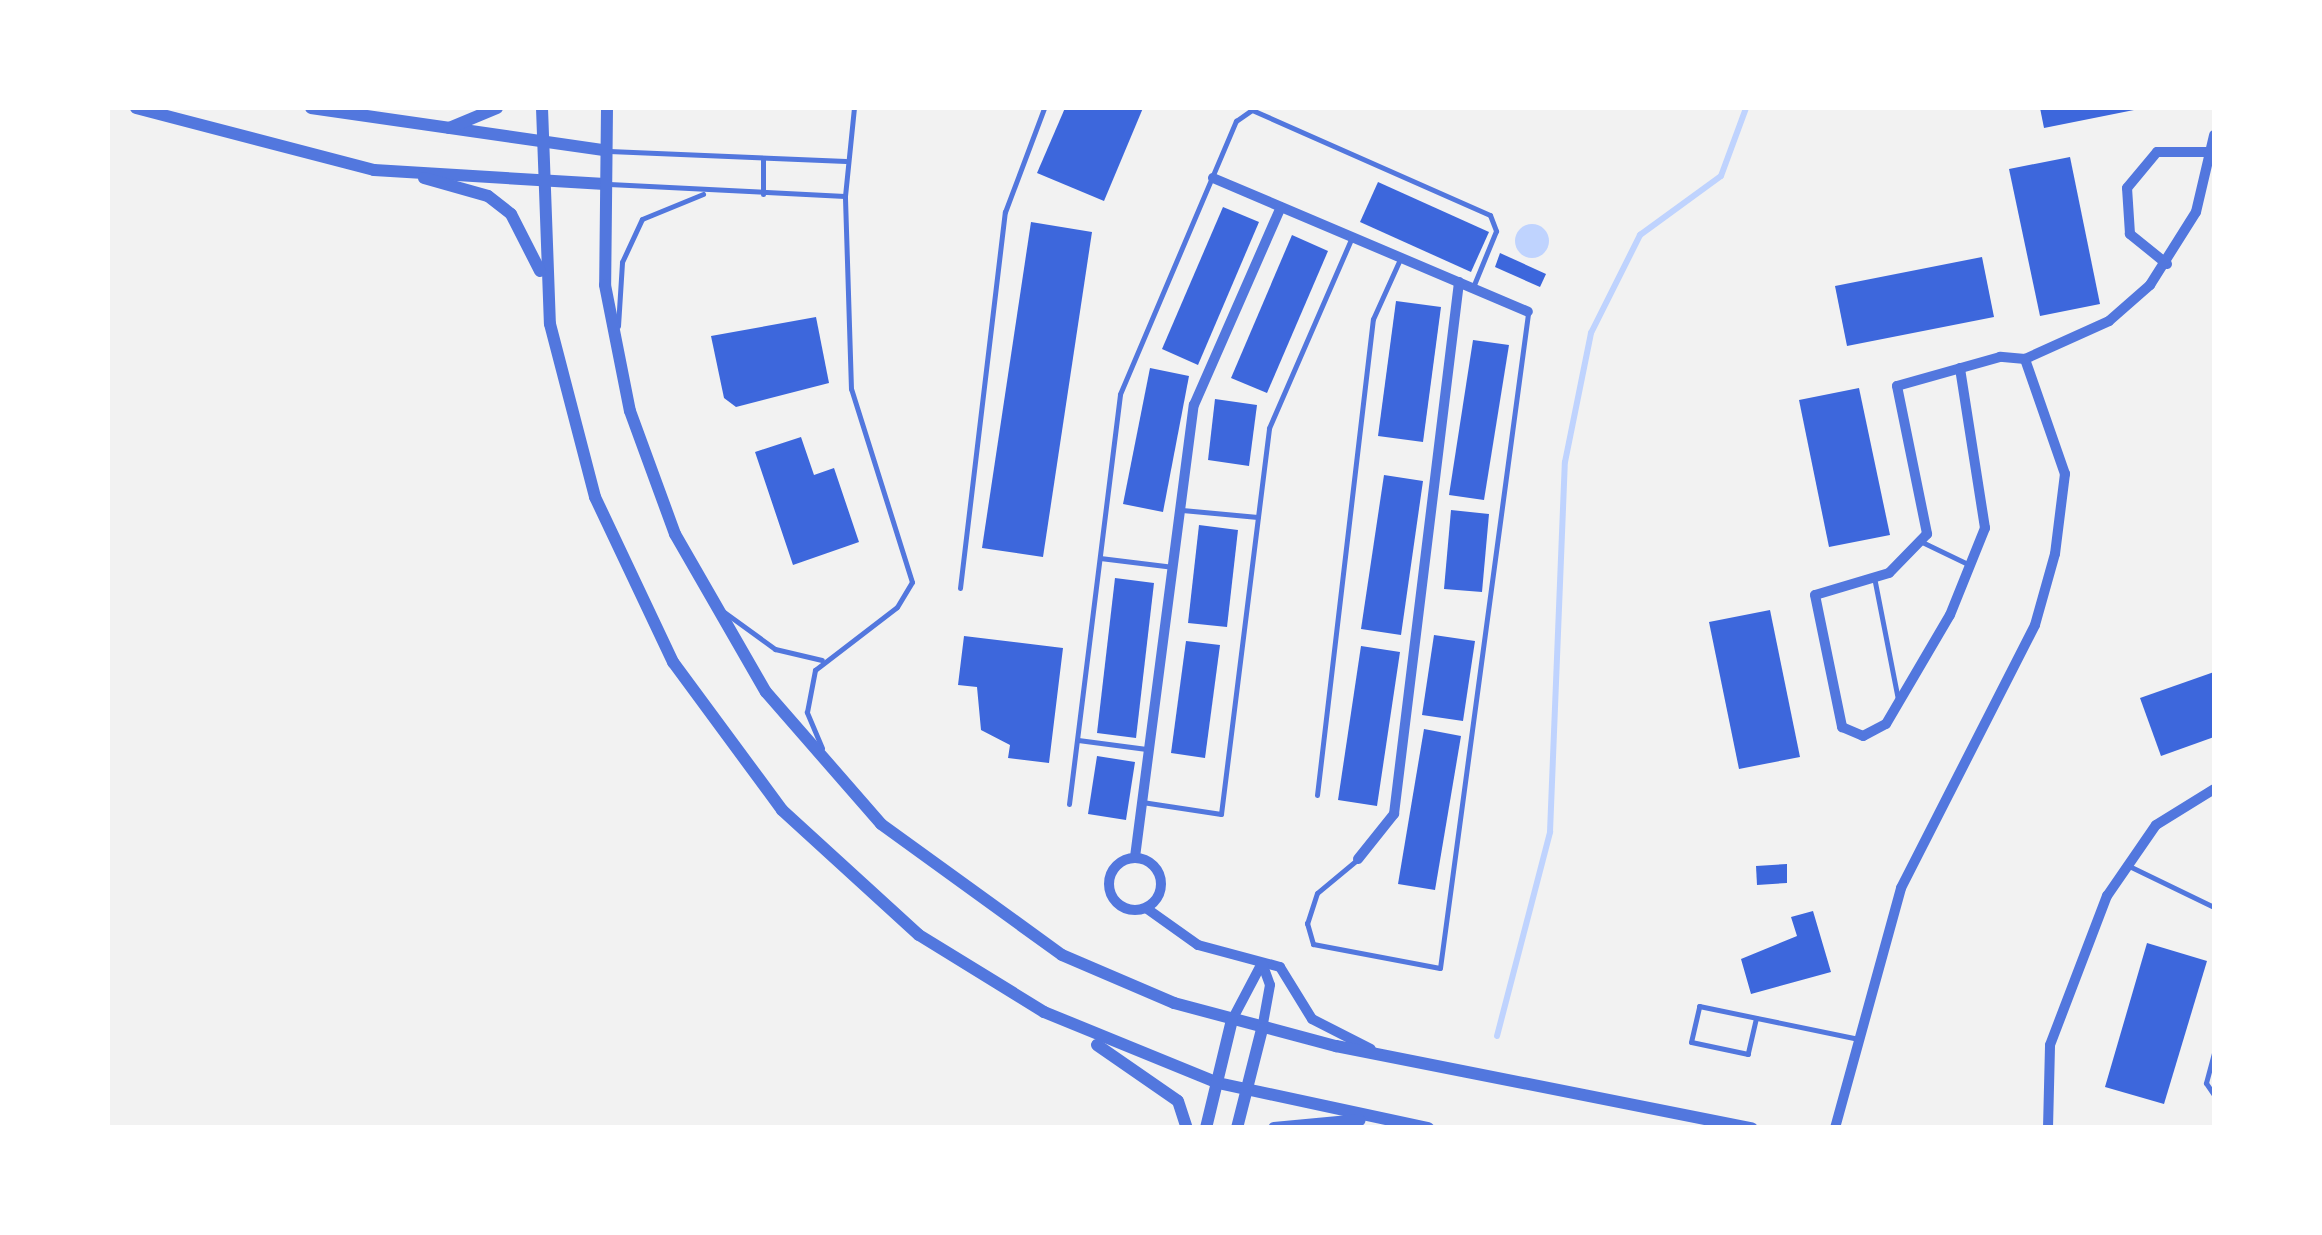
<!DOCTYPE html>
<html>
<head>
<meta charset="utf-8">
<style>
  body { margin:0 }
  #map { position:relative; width:2322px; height:1235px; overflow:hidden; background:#f2f2f2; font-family:Signika,sans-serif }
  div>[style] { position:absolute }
  .water>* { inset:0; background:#bfd3fe }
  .round { border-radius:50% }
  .stream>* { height:6px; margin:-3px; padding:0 3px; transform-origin:3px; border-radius:3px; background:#bfd3fe }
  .building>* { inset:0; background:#3d67dc }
  .service>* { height:5px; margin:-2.5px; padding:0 2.5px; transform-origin:2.5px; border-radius:2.5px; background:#5277de }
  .minor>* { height:10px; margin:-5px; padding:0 5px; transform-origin:5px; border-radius:5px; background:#5277de }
  .minor>.ring { margin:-5px; padding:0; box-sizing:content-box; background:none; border:10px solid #5277de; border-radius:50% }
  .tertiary>* { height:12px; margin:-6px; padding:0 6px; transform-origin:6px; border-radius:6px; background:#5277de }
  span { translate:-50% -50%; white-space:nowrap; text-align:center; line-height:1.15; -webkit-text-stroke:10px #fff; paint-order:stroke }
  .frame { position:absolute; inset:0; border:110px solid #fff; pointer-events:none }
</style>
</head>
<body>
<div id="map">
  <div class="water">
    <i class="round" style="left:1515px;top:224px;width:34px;height:34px"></i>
  </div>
  <div class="stream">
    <i style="left:1497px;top:1036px;width:211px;rotate:-75.4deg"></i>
    <i style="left:1550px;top:832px;width:370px;rotate:-87.7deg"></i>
    <i style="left:1565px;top:462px;width:132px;rotate:-78.6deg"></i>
    <i style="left:1591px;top:333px;width:110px;rotate:-63.4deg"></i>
    <i style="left:1640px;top:235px;width:100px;rotate:-36.1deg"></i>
    <i style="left:1721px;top:176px;width:72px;rotate:-69.8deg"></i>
  </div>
  <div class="building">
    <i style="clip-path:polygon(1065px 108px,1143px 108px,1104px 201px,1037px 173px)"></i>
    <i style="clip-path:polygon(2040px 108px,2139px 108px,2139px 109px,2044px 128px)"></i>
    <i style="clip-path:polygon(2070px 157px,2100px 304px,2040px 316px,2009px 169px)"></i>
    <i style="clip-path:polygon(1378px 182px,1489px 232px,1471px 272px,1360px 222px)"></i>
    <i style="clip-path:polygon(1223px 207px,1259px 222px,1198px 365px,1162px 349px)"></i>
    <i style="clip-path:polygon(1031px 222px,1092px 232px,1043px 557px,982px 548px)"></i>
    <i style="clip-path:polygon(1292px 235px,1328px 251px,1267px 393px,1231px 378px)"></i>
    <i style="clip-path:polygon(1500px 253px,1546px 274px,1540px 287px,1495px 267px)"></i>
    <i style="clip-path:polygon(1982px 257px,1994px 317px,1847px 346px,1835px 286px)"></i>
    <i style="clip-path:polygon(1396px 301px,1441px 307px,1423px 442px,1378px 436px)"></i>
    <i style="clip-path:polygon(816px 317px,829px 383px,736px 407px,724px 398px,711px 336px)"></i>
    <i style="clip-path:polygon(1473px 340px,1509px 345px,1484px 500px,1449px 495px)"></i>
    <i style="clip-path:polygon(1150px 368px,1189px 376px,1163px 512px,1123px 504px)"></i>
    <i style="clip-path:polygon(1859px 388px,1890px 535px,1829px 547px,1799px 400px)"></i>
    <i style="clip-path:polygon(1215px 399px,1257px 405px,1249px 466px,1208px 460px)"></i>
    <i style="clip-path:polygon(801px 437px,814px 475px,834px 468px,859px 542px,793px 565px,755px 452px)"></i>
    <i style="clip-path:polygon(1384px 475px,1423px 481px,1401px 635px,1361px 629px)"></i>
    <i style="clip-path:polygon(1451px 510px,1489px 514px,1482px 592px,1444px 589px)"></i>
    <i style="clip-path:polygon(1199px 525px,1238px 530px,1227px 627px,1188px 623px)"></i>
    <i style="clip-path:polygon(1115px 578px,1154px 583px,1136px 738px,1097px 733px)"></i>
    <i style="clip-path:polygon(1770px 610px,1800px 757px,1739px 769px,1709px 622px)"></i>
    <i style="clip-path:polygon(1434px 635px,1475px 641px,1463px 721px,1422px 715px)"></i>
    <i style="clip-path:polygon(964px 636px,1063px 648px,1049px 763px,1008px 758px,1010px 745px,981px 730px,977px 687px,958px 685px)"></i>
    <i style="clip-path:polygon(1186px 641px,1220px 645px,1205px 758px,1171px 753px)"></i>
    <i style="clip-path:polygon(1361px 646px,1400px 652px,1377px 806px,1338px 800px)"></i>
    <i style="clip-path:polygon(2214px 672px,2214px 737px,2161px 756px,2140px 698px)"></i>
    <i style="clip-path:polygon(1424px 729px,1461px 736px,1435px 890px,1398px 884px)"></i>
    <i style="clip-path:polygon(1097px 756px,1135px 762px,1126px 820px,1088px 814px)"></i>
    <i style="clip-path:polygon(1787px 864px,1787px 883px,1757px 885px,1756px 866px)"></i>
    <i style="clip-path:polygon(1813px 911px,1831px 972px,1751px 994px,1741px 959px,1797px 936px,1791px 917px)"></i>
    <i style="clip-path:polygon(2147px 943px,2207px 961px,2164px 1104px,2105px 1087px)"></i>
  </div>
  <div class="service">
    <i style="left:609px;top:151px;width:237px;rotate:2.4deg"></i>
    <i style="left:609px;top:184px;width:236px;rotate:2.9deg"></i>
    <i style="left:763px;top:194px;width:36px;rotate:-90deg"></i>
    <i style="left:618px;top:326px;width:64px;rotate:-86.4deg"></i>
    <i style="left:622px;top:262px;width:47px;rotate:-65.1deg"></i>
    <i style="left:642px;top:219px;width:66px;rotate:-22.3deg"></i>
    <i style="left:1182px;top:510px;width:76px;rotate:5.3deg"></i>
    <i style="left:1922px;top:542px;width:53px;rotate:25.6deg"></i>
    <i style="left:1100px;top:558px;width:74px;rotate:7deg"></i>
    <i style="left:1874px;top:577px;width:124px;rotate:78.9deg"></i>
    <i style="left:960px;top:588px;width:379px;rotate:-83.2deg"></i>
    <i style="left:1005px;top:212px;width:111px;rotate:-69.4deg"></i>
    <i style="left:724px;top:612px;width:63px;rotate:36deg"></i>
    <i style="left:775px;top:649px;width:48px;rotate:13.2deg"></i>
    <i style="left:1078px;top:740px;width:69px;rotate:7.5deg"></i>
    <i style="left:822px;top:748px;width:39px;rotate:-113deg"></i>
    <i style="left:807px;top:712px;width:43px;rotate:-79.2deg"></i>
    <i style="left:815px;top:670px;width:103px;rotate:-37.5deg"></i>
    <i style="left:897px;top:607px;width:29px;rotate:-59deg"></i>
    <i style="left:912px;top:582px;width:202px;rotate:-107.5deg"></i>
    <i style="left:851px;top:389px;width:193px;rotate:-91.8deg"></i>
    <i style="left:845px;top:196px;width:88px;rotate:-84.2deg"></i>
    <i style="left:1317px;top:795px;width:479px;rotate:-83.3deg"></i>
    <i style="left:1373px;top:319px;width:68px;rotate:-65.7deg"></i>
    <i style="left:1142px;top:802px;width:80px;rotate:8.6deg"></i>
    <i style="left:1221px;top:814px;width:389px;rotate:-82.9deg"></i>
    <i style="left:1269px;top:428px;width:206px;rotate:-66.5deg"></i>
    <i style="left:1069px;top:804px;width:413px;rotate:-82.9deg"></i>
    <i style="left:1120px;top:394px;width:297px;rotate:-67deg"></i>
    <i style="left:1236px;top:121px;width:19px;rotate:-35deg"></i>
    <i style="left:1252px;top:110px;width:260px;rotate:23.8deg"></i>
    <i style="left:1490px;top:215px;width:17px;rotate:69deg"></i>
    <i style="left:1496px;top:231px;width:61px;rotate:112.3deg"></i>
    <i style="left:1358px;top:859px;width:53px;rotate:140.3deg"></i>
    <i style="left:1317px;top:893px;width:32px;rotate:108deg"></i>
    <i style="left:1307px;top:923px;width:22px;rotate:74deg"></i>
    <i style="left:1313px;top:944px;width:129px;rotate:10.7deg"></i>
    <i style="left:1440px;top:968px;width:660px;rotate:-82.34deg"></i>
    <i style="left:2127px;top:865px;width:97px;rotate:25.8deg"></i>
    <i style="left:1756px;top:1018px;width:37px;rotate:103deg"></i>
    <i style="left:1748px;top:1054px;width:58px;rotate:-168.1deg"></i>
    <i style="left:1691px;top:1042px;width:37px;rotate:-77deg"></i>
    <i style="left:1699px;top:1006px;width:163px;rotate:11.7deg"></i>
    <i style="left:2214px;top:1053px;width:31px;rotate:105deg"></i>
    <i style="left:2206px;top:1083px;width:14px;rotate:56deg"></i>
  </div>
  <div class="minor">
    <i style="left:1213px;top:178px;width:342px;rotate:23deg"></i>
    <i style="left:2167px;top:264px;width:48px;rotate:-141deg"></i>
    <i style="left:2130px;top:234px;width:46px;rotate:-93.7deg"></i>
    <i style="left:2127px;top:188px;width:47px;rotate:-50.2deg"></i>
    <i style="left:2157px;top:152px;width:56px"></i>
    <i style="left:2025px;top:359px;width:92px;rotate:-24.3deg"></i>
    <i style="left:2109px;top:321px;width:55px;rotate:-41.3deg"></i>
    <i style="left:2150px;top:285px;width:86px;rotate:-57.8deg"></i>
    <i style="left:2196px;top:212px;width:79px;rotate:-76.8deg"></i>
    <i style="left:1135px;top:857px;width:456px;rotate:-82.6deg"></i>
    <i style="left:1194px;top:405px;width:216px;rotate:-66.3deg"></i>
    <i class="ring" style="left:1109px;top:858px;width:42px;height:42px"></i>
    <i style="left:1358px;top:859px;width:58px;rotate:-51.3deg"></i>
    <i style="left:1394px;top:814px;width:536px;rotate:-83.03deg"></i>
    <i style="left:1146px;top:908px;width:64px;rotate:35.4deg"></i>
    <i style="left:1198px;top:945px;width:85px;rotate:15deg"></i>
    <i style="left:1280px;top:967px;width:61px;rotate:58.4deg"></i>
    <i style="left:1312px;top:1019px;width:66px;rotate:27deg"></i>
    <i style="left:1232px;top:1020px;width:64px;rotate:-62.2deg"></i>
    <i style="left:1262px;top:963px;width:23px;rotate:70deg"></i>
    <i style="left:1270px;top:985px;width:45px;rotate:100.3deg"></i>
    <i style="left:1835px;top:1128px;width:249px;rotate:-74.6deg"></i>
    <i style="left:1901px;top:888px;width:295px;rotate:-63deg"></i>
    <i style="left:2035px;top:625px;width:74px;rotate:-74.3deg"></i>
    <i style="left:2055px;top:554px;width:81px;rotate:-82.9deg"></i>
    <i style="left:2065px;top:474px;width:122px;rotate:-109.2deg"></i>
    <i style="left:2025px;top:359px;width:25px;rotate:-175deg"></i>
    <i style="left:2000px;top:357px;width:107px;rotate:164.3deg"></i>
    <i style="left:1897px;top:386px;width:151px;rotate:78.5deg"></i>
    <i style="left:1927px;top:534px;width:54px;rotate:134.3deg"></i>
    <i style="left:1889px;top:573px;width:77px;rotate:163.4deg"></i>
    <i style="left:1815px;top:595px;width:135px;rotate:78.4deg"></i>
    <i style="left:1842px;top:727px;width:23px;rotate:23deg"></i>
    <i style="left:1863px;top:736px;width:26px;rotate:-28deg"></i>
    <i style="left:1886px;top:724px;width:126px;rotate:-59.6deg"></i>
    <i style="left:1950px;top:615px;width:94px;rotate:-68.1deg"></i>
    <i style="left:1985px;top:528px;width:162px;rotate:-98.9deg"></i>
    <i style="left:2048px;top:1128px;width:83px;rotate:-88.6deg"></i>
    <i style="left:2050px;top:1045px;width:160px;rotate:-69.1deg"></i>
    <i style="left:2107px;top:896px;width:86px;rotate:-55.4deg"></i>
    <i style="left:2156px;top:825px;width:68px;rotate:-31.8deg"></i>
  </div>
  <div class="tertiary">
    <i style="left:136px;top:108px;width:246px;rotate:14.6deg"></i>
    <i style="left:374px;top:170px;width:227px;rotate:3.5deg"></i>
    <i style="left:311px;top:108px;width:294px;rotate:8.2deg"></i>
    <i style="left:542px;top:108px;width:216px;rotate:87.9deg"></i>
    <i style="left:550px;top:324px;width:179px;rotate:75.4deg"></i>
    <i style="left:595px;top:497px;width:183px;rotate:64.7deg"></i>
    <i style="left:673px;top:662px;width:184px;rotate:53.6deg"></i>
    <i style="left:782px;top:810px;width:185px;rotate:42.4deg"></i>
    <i style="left:919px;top:935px;width:147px;rotate:31.6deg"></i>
    <i style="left:1044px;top:1012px;width:188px;rotate:22.2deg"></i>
    <i style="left:1218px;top:1083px;width:215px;rotate:12.1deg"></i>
    <i style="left:607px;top:108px;width:177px;rotate:90.6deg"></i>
    <i style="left:605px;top:285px;width:128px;rotate:78.8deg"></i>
    <i style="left:630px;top:411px;width:131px;rotate:69.9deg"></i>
    <i style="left:675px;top:534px;width:182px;rotate:60.1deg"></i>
    <i style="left:766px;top:692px;width:175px;rotate:48.9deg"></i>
    <i style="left:881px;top:824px;width:223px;rotate:35.9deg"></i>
    <i style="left:1062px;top:955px;width:122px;rotate:23.2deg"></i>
    <i style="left:1174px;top:1003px;width:168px;rotate:14.9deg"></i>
    <i style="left:1336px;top:1046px;width:424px;rotate:11.2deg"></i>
    <i style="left:449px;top:128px;width:52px;rotate:-22.6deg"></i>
    <i style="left:424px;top:178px;width:66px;rotate:15.7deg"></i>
    <i style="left:488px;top:196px;width:29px;rotate:38deg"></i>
    <i style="left:511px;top:214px;width:64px;rotate:63deg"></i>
    <i style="left:1097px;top:1045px;width:98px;rotate:34.7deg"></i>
    <i style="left:1178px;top:1101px;width:28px;rotate:72deg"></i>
    <i style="left:1206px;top:1128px;width:111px;rotate:-76.5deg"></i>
    <i style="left:1237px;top:1128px;width:102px;rotate:-75.8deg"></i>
    <i style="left:1274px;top:1128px;width:86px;rotate:-5.3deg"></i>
  </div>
  <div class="frame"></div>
</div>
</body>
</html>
